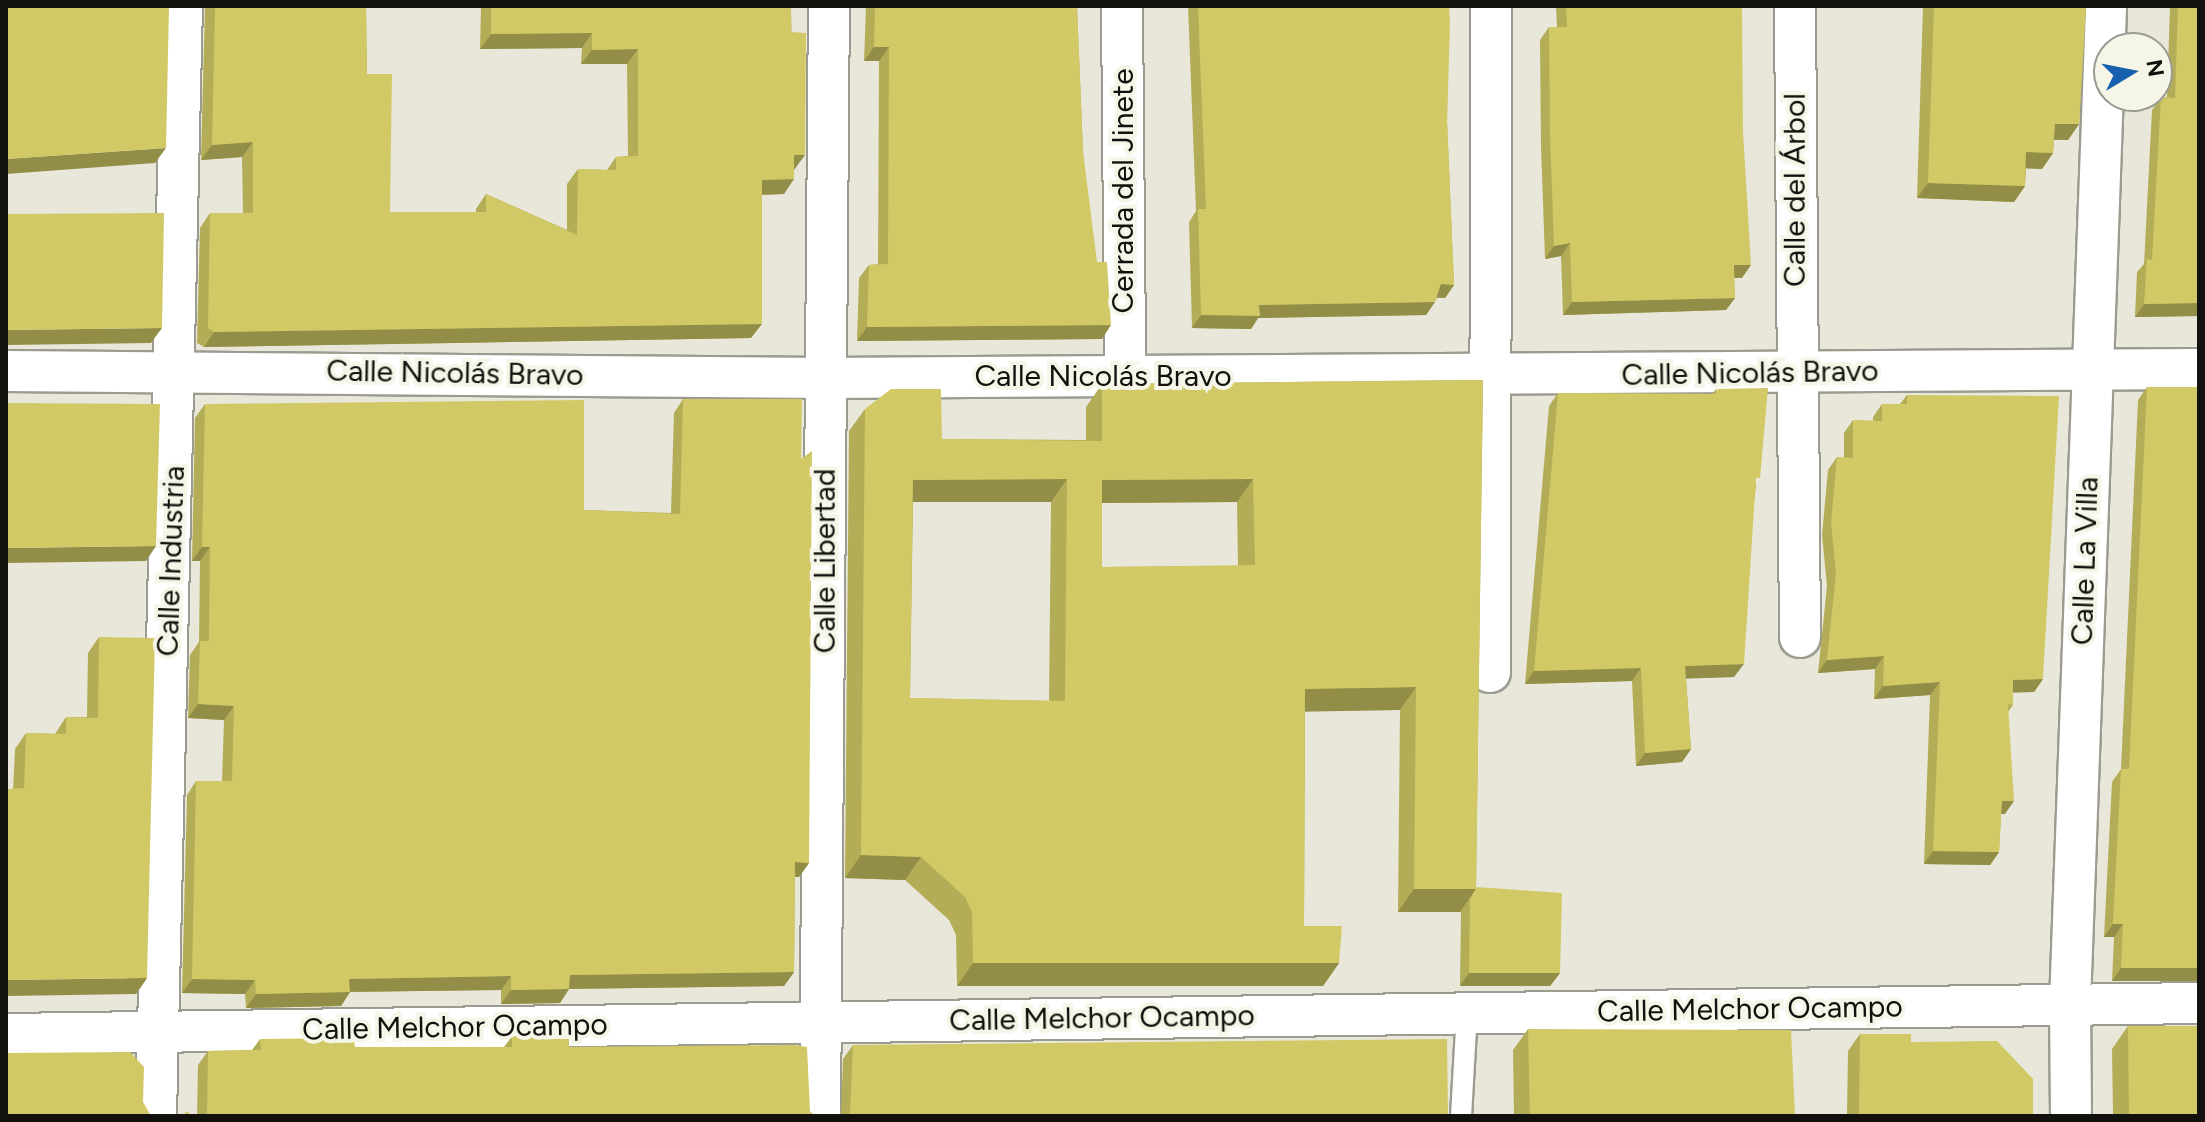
<!DOCTYPE html>
<html>
<head>
<meta charset="utf-8">
<style>
  body { margin:0 }
  #map { position:relative; width:2205px; height:1122px; overflow:hidden; background:#e8e7da; font-family:Figtree,sans-serif }
  div>[style] { position:absolute }
  .roads { filter:drop-shadow(2px 0 #9b9b8f) drop-shadow(-2px 0 #9b9b8f) drop-shadow(0 2px #9b9b8f) drop-shadow(0 -2px #9b9b8f) }
  .service>* { height:20px; margin:-10px; padding:0 10px; transform-origin:10px; border-radius:10px; background:#fff }
  .minor>* { height:40px; margin:-20px; padding:0 20px; transform-origin:20px; border-radius:20px; background:#fff }
  .wall>* { inset:0; background:#b4ad58 }
  .shaded-wall>* { inset:0; background:#928d47 }
  .building>* { inset:0; background:#d1c966 }
  span { translate:-50% -50%; white-space:nowrap; text-align:center; line-height:1.15; -webkit-text-stroke:8px #f5f5e8; paint-order:stroke }
  .street-label { font-size:30px; color:#12110d }
  .frame { position:absolute; inset:0; border:8px solid #12110d; pointer-events:none }
  .north { position:absolute; left:2093px; top:32px; width:80px; height:80px; box-sizing:border-box; background:#f5f5e8; border:2px solid #9a9a90; border-radius:50%; rotate:80deg; font-size:22px; font-weight:700; line-height:32px; text-align:center; color:#12110d }
  .north::after { content:''; display:block; margin:auto; width:28px; height:36px; background:#1760af; clip-path:polygon(50% 0,100% 100%,50% 72%,0 100%) }
</style>
</head>
<body>
<div id="map">
  <div class="roads">
    <div class="service">
      <i style="left:1461px;top:1116px;width:103px;rotate:-86.7deg"></i>
    </div>
    <div class="minor">
      <i style="left:1122px;top:6px;width:370px;rotate:89.5deg"></i>
      <i style="left:1795px;top:6px;width:631px;rotate:89.55deg"></i>
      <i style="left:6px;top:371px;width:820px;rotate:0.49deg"></i>
      <i style="left:826px;top:378px;width:1373px;rotate:-0.38deg"></i>
      <i style="left:1490px;top:672px;width:666px;rotate:-89.91deg"></i>
      <i style="left:6px;top:1034px;width:2193px;rotate:-0.81deg"></i>
      <i style="left:156px;top:1116px;width:1110px;rotate:-88.66deg"></i>
      <i style="left:820px;top:1116px;width:1110px;rotate:-89.54deg"></i>
      <i style="left:2071px;top:1116px;width:112px;rotate:-90.5deg"></i>
      <i style="left:2070px;top:1004px;width:999px;rotate:-87.93deg"></i>
    </div>
  </div>
  <div class="wall">
    <i style="clip-path:polygon(205px 6px,366px 6px,367px 74px,390px 212px,476px 212px,476px 209px,486px 194px,567px 230px,567px 184px,578px 169px,607px 170px,616px 157px,628px 156px,627px 64px,581px 64px,582px 48px,480px 49px,481px 6px,791px 6px,794px 170px,784px 194px,762px 195px,751px 338px,204px 347px,197px 343px,200px 228px,210px 213px,243px 213px,242px 157px,201px 160px)"></i>
    <i style="clip-path:polygon(866px 6px,1077px 6px,1083px 152px,1102px 339px,857px 341px,859px 278px,869px 265px,878px 264px,879px 61px,864px 61px)"></i>
    <i style="clip-path:polygon(1188px 6px,1449px 6px,1447px 121px,1454px 285px,1445px 298px,1437px 298px,1426px 315px,1258px 318px,1251px 329px,1192px 328px,1189px 222px,1196px 211px)"></i>
    <i style="clip-path:polygon(1556px 6px,1742px 6px,1742px 278px,1734px 278px,1735px 298px,1726px 310px,1563px 315px,1561px 256px,1545px 259px,1541px 147px,1540px 40px,1549px 27px,1557px 27px)"></i>
    <i style="clip-path:polygon(1923px 6px,2086px 6px,2079px 124px,2068px 140px,2054px 140px,2053px 153px,2042px 169px,2026px 168px,2025px 186px,2014px 202px,1917px 198px)"></i>
    <i style="clip-path:polygon(2170px 6px,2199px 6px,2199px 316px,2135px 317px,2137px 272px,2144px 264px,2152px 110px,2161px 97px,2167px 97px)"></i>
    <i style="clip-path:polygon(evenodd,1483px 380px,1476px 887px,1560px 973px,1550px 986px,1460px 986px,1461px 912px,1398px 912px,1400px 710px,1305px 711px,1304px 926px,1339px 963px,1323px 986px,957px 986px,956px 935px,949px 920px,905px 880px,845px 878px,849px 431px,865px 409px,942px 439px,1086px 440px,1086px 407px,1102px 384px,1483px 380px,913px 502px,1051px 502px,1049px 701px,910px 698px,913px 502px,1483px 380px,1237px 502px,1238px 566px,1102px 567px,1102px 503px,1237px 502px)"></i>
    <i style="clip-path:polygon(2147px 387px,2199px 981px,2112px 981px,2114px 937px,2104px 937px,2112px 782px,2121px 769px,2138px 400px)"></i>
    <i style="clip-path:polygon(1716px 389px,1756px 485px,1734px 677px,1686px 678px,1691px 749px,1682px 762px,1636px 766px,1632px 681px,1525px 684px,1549px 406px,1558px 393px,1712px 394px)"></i>
    <i style="clip-path:polygon(1907px 395px,2043px 679px,2034px 692px,2013px 692px,2013px 705px,2008px 712px,2005px 814px,2001px 814px,1999px 852px,1990px 865px,1924px 864px,1930px 695px,1874px 699px,1875px 669px,1818px 673px,1827px 586px,1822px 535px,1828px 470px,1837px 457px,1844px 458px,1844px 433px,1853px 420px,1873px 421px,1873px 417px,1882px 404px,1900px 404px)"></i>
    <i style="clip-path:polygon(683px 399px,801px 459px,809px 863px,799px 877px,795px 877px,794px 972px,784px 986px,569px 989px,560px 1003px,501px 1004px,501px 990px,350px 992px,341px 1006px,246px 1008px,245px 994px,182px 993px,187px 795px,196px 781px,222px 781px,224px 720px,188px 718px,190px 655px,199px 642px,200px 561px,192px 561px,195px 418px,205px 404px,584px 510px,671px 513px,674px 413px)"></i>
    <i style="clip-path:polygon(99px 637px,147px 978px,136px 994px,13px 789px,15px 749px,26px 733px,55px 734px,66px 717px,87px 717px,88px 653px)"></i>
    <i style="clip-path:polygon(2128px 1026px,2199px 1116px,2113px 1116px,2112px 1049px)"></i>
    <i style="clip-path:polygon(1528px 1029px,1795px 1116px,1514px 1116px,1513px 1050px)"></i>
    <i style="clip-path:polygon(1860px 1034px,1911px 1042px,2033px 1116px,1847px 1116px,1848px 1051px)"></i>
    <i style="clip-path:polygon(512px 1036px,569px 1047px,810px 1112px,816px 1116px,197px 1116px,198px 1065px,208px 1051px,252px 1050px,260px 1039px,355px 1047px,504px 1047px)"></i>
    <i style="clip-path:polygon(853px 1045px,1448px 1116px,841px 1116px,843px 1059px)"></i>
  </div>
  <div class="shaded-wall">
    <i style="clip-path:polygon(592px 33px,582px 48px,480px 49px,491px 34px)"></i>
    <i style="clip-path:polygon(874px 47px,889px 47px,879px 61px,864px 61px)"></i>
    <i style="clip-path:polygon(638px 49px,627px 64px,581px 64px,592px 50px)"></i>
    <i style="clip-path:polygon(2055px 124px,2079px 124px,2068px 140px,2044px 139px)"></i>
    <i style="clip-path:polygon(253px 142px,242px 157px,201px 160px,212px 145px)"></i>
    <i style="clip-path:polygon(166px 148px,155px 163px,6px 174px,6px 159px)"></i>
    <i style="clip-path:polygon(2026px 152px,2053px 153px,2042px 169px,2015px 168px)"></i>
    <i style="clip-path:polygon(794px 155px,805px 155px,794px 170px)"></i>
    <i style="clip-path:polygon(794px 179px,784px 194px,751px 195px,762px 180px)"></i>
    <i style="clip-path:polygon(1928px 183px,2025px 186px,2014px 202px,1917px 198px)"></i>
    <i style="clip-path:polygon(1570px 243px,1561px 256px,1545px 259px,1554px 246px)"></i>
    <i style="clip-path:polygon(1734px 265px,1751px 265px,1742px 278px,1724px 278px)"></i>
    <i style="clip-path:polygon(1441px 284px,1454px 285px,1445px 298px,1432px 297px)"></i>
    <i style="clip-path:polygon(1735px 298px,1726px 310px,1563px 315px,1572px 302px)"></i>
    <i style="clip-path:polygon(1435px 302px,1426px 315px,1258px 318px,1251px 329px,1192px 328px,1201px 315px,1259px 305px)"></i>
    <i style="clip-path:polygon(2199px 303px,2199px 316px,2135px 317px,2144px 304px)"></i>
    <i style="clip-path:polygon(762px 324px,751px 338px,204px 347px,214px 332px)"></i>
    <i style="clip-path:polygon(1111px 325px,1102px 339px,857px 341px,867px 327px)"></i>
    <i style="clip-path:polygon(162px 328px,151px 343px,6px 345px,6px 330px)"></i>
    <i style="clip-path:polygon(1067px 479px,1051px 502px,897px 502px,913px 480px)"></i>
    <i style="clip-path:polygon(1253px 479px,1237px 502px,1086px 503px,1102px 480px)"></i>
    <i style="clip-path:polygon(156px 546px,146px 561px,6px 563px,6px 548px)"></i>
    <i style="clip-path:polygon(202px 547px,210px 547px,200px 561px,192px 561px)"></i>
    <i style="clip-path:polygon(1884px 656px,1875px 669px,1818px 673px,1827px 660px)"></i>
    <i style="clip-path:polygon(1744px 664px,1734px 677px,1676px 679px,1685px 666px)"></i>
    <i style="clip-path:polygon(1641px 668px,1632px 681px,1525px 684px,1534px 671px)"></i>
    <i style="clip-path:polygon(2043px 679px,2034px 692px,2004px 693px,2013px 680px)"></i>
    <i style="clip-path:polygon(1940px 682px,1930px 695px,1874px 699px,1883px 686px)"></i>
    <i style="clip-path:polygon(1416px 687px,1400px 710px,1289px 712px,1305px 689px)"></i>
    <i style="clip-path:polygon(198px 704px,234px 706px,224px 720px,188px 718px)"></i>
    <i style="clip-path:polygon(1691px 749px,1682px 762px,1636px 766px,1645px 753px)"></i>
    <i style="clip-path:polygon(2002px 801px,2014px 801px,2005px 814px,1993px 814px)"></i>
    <i style="clip-path:polygon(1933px 851px,1999px 852px,1990px 865px,1924px 864px)"></i>
    <i style="clip-path:polygon(861px 855px,921px 857px,905px 880px,845px 878px)"></i>
    <i style="clip-path:polygon(795px 862px,809px 863px,799px 877px,786px 876px)"></i>
    <i style="clip-path:polygon(1414px 889px,1476px 889px,1460px 912px,1398px 912px)"></i>
    <i style="clip-path:polygon(2113px 924px,2123px 924px,2114px 937px,2104px 937px)"></i>
    <i style="clip-path:polygon(973px 963px,1339px 963px,1323px 986px,957px 986px)"></i>
    <i style="clip-path:polygon(2121px 968px,2199px 968px,2199px 981px,2112px 981px)"></i>
    <i style="clip-path:polygon(794px 972px,784px 986px,560px 989px,570px 975px)"></i>
    <i style="clip-path:polygon(1469px 973px,1560px 973px,1550px 986px,1460px 986px)"></i>
    <i style="clip-path:polygon(511px 976px,501px 990px,339px 992px,349px 979px)"></i>
    <i style="clip-path:polygon(147px 978px,136px 994px,6px 996px,6px 980px)"></i>
    <i style="clip-path:polygon(192px 979px,255px 980px,245px 994px,182px 993px)"></i>
    <i style="clip-path:polygon(569px 989px,560px 1003px,501px 1004px,511px 990px)"></i>
    <i style="clip-path:polygon(350px 992px,341px 1006px,246px 1008px,256px 994px)"></i>
  </div>
  <div class="building">
    <i style="clip-path:polygon(6px 6px,169px 6px,166px 148px,6px 159px)"></i>
    <i style="clip-path:polygon(215px 6px,366px 6px,367px 74px,392px 74px,390px 212px,486px 212px,486px 194px,577px 235px,578px 169px,616px 170px,616px 157px,638px 156px,638px 49px,592px 50px,592px 33px,491px 34px,491px 6px,791px 6px,791px 32px,806px 33px,805px 155px,794px 155px,794px 179px,762px 180px,762px 324px,214px 332px,208px 328px,210px 213px,253px 213px,253px 142px,212px 145px)"></i>
    <i style="clip-path:polygon(875px 6px,1077px 6px,1083px 152px,1097px 262px,1107px 262px,1111px 325px,867px 327px,869px 265px,888px 264px,889px 47px,874px 47px)"></i>
    <i style="clip-path:polygon(1198px 6px,1449px 6px,1450px 22px,1447px 121px,1454px 285px,1441px 284px,1435px 302px,1259px 305px,1260px 316px,1201px 315px,1198px 209px,1206px 209px)"></i>
    <i style="clip-path:polygon(1566px 6px,1742px 6px,1743px 132px,1751px 265px,1734px 265px,1735px 298px,1572px 302px,1570px 243px,1554px 246px,1550px 135px,1549px 27px,1567px 27px)"></i>
    <i style="clip-path:polygon(1934px 6px,2086px 6px,2079px 124px,2055px 124px,2053px 153px,2026px 152px,2025px 186px,1928px 183px)"></i>
    <i style="clip-path:polygon(2178px 6px,2199px 6px,2199px 303px,2144px 304px,2147px 259px,2152px 260px,2161px 97px,2175px 98px)"></i>
    <i style="clip-path:polygon(164px 213px,162px 328px,6px 330px,6px 214px)"></i>
    <i style="clip-path:polygon(evenodd,1483px 380px,1476px 889px,1414px 889px,1416px 687px,1305px 689px,1304px 926px,1342px 926px,1339px 963px,973px 963px,972px 912px,965px 897px,921px 857px,861px 855px,865px 409px,891px 389px,941px 389px,942px 439px,1102px 441px,1102px 384px,1483px 380px,1067px 479px,1065px 701px,910px 698px,913px 480px,1067px 479px,1483px 380px,1253px 479px,1255px 565px,1102px 567px,1102px 480px,1253px 479px)"></i>
    <i style="clip-path:polygon(2147px 387px,2199px 387px,2199px 968px,2121px 968px,2123px 924px,2113px 924px,2121px 769px,2129px 769px)"></i>
    <i style="clip-path:polygon(1768px 388px,1760px 478px,1756px 478px,1744px 664px,1685px 666px,1691px 749px,1645px 753px,1641px 668px,1534px 671px,1558px 393px,1716px 394px,1716px 389px)"></i>
    <i style="clip-path:polygon(1907px 395px,2059px 396px,2043px 679px,2013px 680px,2013px 705px,2008px 704px,2014px 801px,2002px 801px,1999px 852px,1933px 851px,1940px 682px,1883px 686px,1884px 656px,1827px 660px,1836px 573px,1831px 522px,1837px 457px,1853px 458px,1853px 420px,1882px 421px,1882px 404px,1907px 404px)"></i>
    <i style="clip-path:polygon(683px 399px,802px 399px,801px 459px,812px 451px,809px 863px,795px 862px,794px 972px,570px 975px,569px 989px,511px 990px,511px 976px,349px 979px,350px 992px,256px 994px,255px 980px,192px 979px,196px 781px,232px 781px,234px 706px,198px 704px,200px 641px,209px 641px,210px 547px,202px 547px,205px 404px,584px 400px,584px 510px,680px 514px)"></i>
    <i style="clip-path:polygon(6px 403px,160px 404px,156px 546px,6px 548px)"></i>
    <i style="clip-path:polygon(99px 637px,155px 638px,147px 978px,6px 980px,6px 789px,24px 788px,26px 733px,66px 734px,66px 717px,98px 718px)"></i>
    <i style="clip-path:polygon(1476px 887px,1562px 893px,1560px 973px,1469px 973px,1470px 899px,1476px 889px)"></i>
    <i style="clip-path:polygon(2128px 1026px,2199px 1026px,2199px 1116px,2129px 1116px)"></i>
    <i style="clip-path:polygon(1528px 1029px,1791px 1030px,1795px 1116px,1530px 1116px)"></i>
    <i style="clip-path:polygon(1860px 1034px,1911px 1034px,1911px 1042px,1997px 1041px,2033px 1079px,2033px 1116px,1859px 1116px)"></i>
    <i style="clip-path:polygon(569px 1035px,569px 1047px,794px 1045px,807px 1047px,810px 1112px,816px 1116px,207px 1116px,208px 1051px,261px 1050px,260px 1039px,354px 1038px,355px 1047px,512px 1047px,512px 1036px)"></i>
    <i style="clip-path:polygon(1447px 1039px,1448px 1116px,845px 1116px,850px 1113px,853px 1045px)"></i>
    <i style="clip-path:polygon(130px 1052px,144px 1067px,143px 1102px,151px 1116px,6px 1116px,6px 1053px)"></i>
    <i style="clip-path:polygon(187px 1111px,192px 1116px,182px 1116px)"></i>
  </div>
  <div class="street-label">
    <span style="left:1795px;top:190px;rotate:-90deg">Calle del Árbol</span>
    <span style="left:1123px;top:191px;rotate:-90deg">Cerrada del Jinete</span>
    <span style="left:455px;top:373px;rotate:1deg">Calle Nicolás Bravo</span>
    <span style="left:1750px;top:373px;rotate:-1deg">Calle Nicolás Bravo</span>
    <span style="left:1103px;top:376px">Calle Nicolás Bravo</span>
    <span style="left:171px;top:561px;rotate:-88deg">Calle Industria</span>
    <span style="left:825px;top:561px;rotate:-90deg">Calle Libertad</span>
    <span style="left:2085px;top:561px;rotate:-88deg">Calle La Villa</span>
    <span style="left:1750px;top:1009px;rotate:-1deg">Calle Melchor Ocampo</span>
    <span style="left:1102px;top:1018px;rotate:-1deg">Calle Melchor Ocampo</span>
    <span style="left:455px;top:1027px;rotate:-1deg">Calle Melchor Ocampo</span>
  </div>
  <div class="frame"></div>
  <div class="north">N</div>
</div>
</body>
</html>
